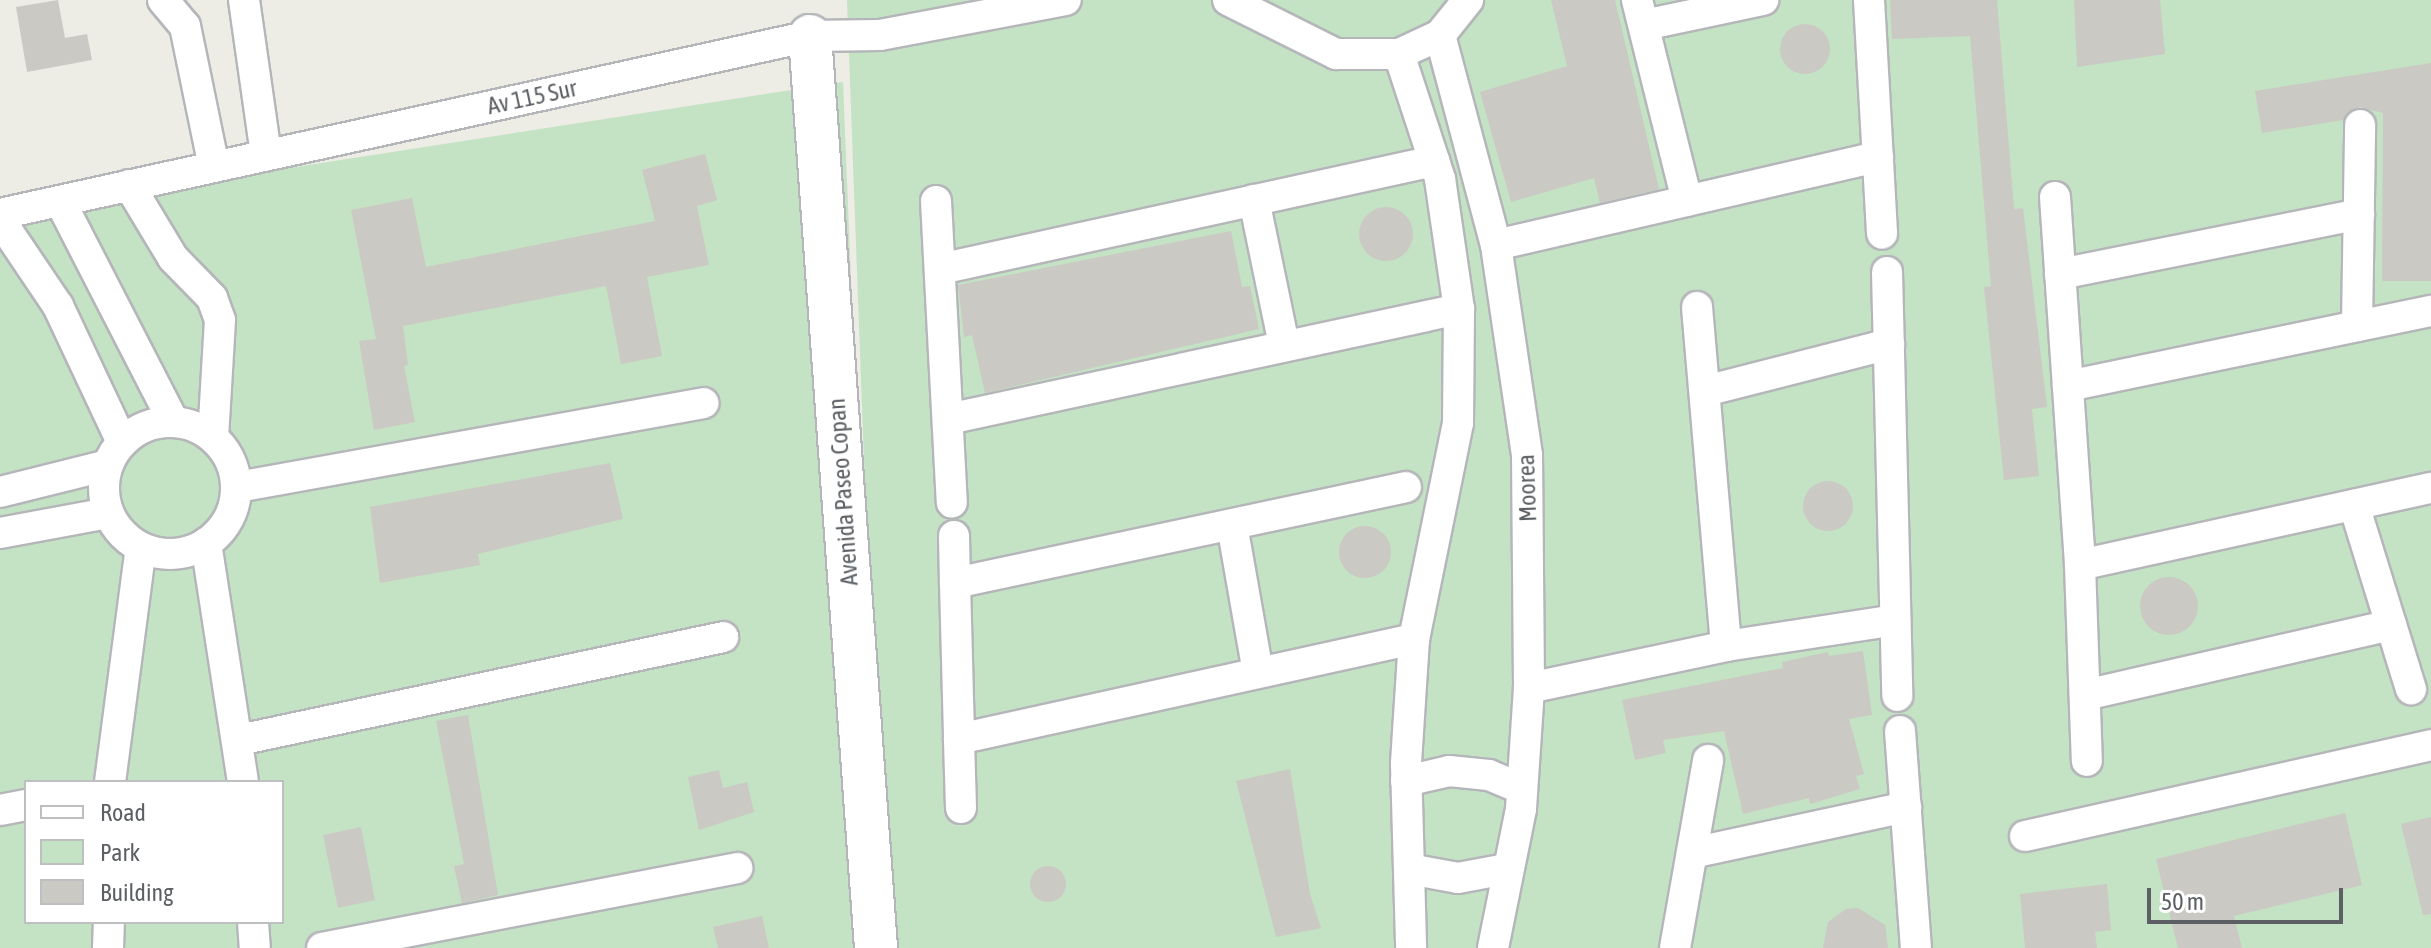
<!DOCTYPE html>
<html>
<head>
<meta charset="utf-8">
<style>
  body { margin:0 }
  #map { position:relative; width:2431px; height:948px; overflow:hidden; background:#edece5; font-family:"Asap Condensed",sans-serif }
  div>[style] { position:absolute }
  .green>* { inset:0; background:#c4e2c4 }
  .building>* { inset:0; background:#cbc9c3 }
  .round { border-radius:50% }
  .roads { filter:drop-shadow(2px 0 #b5b6ba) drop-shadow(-2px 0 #b5b6ba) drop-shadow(0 2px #b5b6ba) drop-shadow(0 -2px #b5b6ba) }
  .minor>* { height:30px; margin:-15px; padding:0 15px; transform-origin:15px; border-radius:15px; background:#fff }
  .minor>.ring { margin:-15px; padding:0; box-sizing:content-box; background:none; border:30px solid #fff; border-radius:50% }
  .secondary>* { height:42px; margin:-21px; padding:0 21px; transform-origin:21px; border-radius:21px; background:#fff }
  span { translate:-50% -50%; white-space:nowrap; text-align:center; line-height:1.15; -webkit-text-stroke:7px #fff; paint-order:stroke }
  .street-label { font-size:24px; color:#5c5f63 }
  .legend { position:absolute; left:24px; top:780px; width:260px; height:144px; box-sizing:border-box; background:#fff; border:2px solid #bebfc1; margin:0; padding:10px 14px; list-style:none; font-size:24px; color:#5c5f63 }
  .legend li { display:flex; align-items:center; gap:16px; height:40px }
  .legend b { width:40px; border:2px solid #bebfc1 }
  .scale { position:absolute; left:2147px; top:888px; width:196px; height:36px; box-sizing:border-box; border:4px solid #5c5f63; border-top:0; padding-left:10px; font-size:24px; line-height:28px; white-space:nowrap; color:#5c5f63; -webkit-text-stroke:6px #fff; paint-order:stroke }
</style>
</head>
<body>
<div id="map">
  <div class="green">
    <i style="clip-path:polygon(847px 0,2431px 0,2431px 948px,882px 948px)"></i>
    <i style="clip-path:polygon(evenodd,843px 82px,878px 948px,0 948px,0 213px,843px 82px,26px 782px,282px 782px,282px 922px,26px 922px,26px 782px)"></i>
  </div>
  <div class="building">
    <i style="clip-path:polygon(58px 0,65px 38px,87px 34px,92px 60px,27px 72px,16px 7px)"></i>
    <i style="clip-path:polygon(1551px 0,1615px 0,1659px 189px,1600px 203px,1594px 178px,1511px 202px,1480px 92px,1567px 66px)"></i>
    <i style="clip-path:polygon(1890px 0,1997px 0,2014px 209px,2023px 208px,2047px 407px,2032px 409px,2039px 476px,2004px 480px,1984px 287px,1991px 286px,1970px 36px,1892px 39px)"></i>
    <i style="clip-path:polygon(2074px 0,2160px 0,2165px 54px,2077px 67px)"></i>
    <i class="round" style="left:1780px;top:24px;width:50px;height:50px"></i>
    <i style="clip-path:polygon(2431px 63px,2431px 281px,2382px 281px,2383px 113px,2360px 107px,2343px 120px,2262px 133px,2255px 91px)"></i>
    <i style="clip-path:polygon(705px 154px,717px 200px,697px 206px,709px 265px,647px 277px,662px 356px,621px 364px,606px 286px,403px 326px,408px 365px,404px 366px,415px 422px,374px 430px,359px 341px,376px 339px,351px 210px,412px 198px,426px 267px,655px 221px,642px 170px)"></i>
    <i class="round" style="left:1359px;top:207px;width:54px;height:54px"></i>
    <i style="clip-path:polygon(1231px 231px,1242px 287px,1250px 286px,1259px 329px,985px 393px,972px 335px,964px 337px,958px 285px)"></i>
    <i style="clip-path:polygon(610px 463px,623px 519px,478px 554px,480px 565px,380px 583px,370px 507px)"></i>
    <i class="round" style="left:1803px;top:481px;width:50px;height:50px"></i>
    <i class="round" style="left:1339px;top:526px;width:52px;height:52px"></i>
    <i class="round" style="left:2140px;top:577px;width:58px;height:58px"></i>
    <i style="clip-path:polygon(1863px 651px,1872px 715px,1849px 719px,1864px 774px,1856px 776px,1860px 789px,1810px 804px,1809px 798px,1743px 814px,1724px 731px,1663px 740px,1666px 753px,1635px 760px,1622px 700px,1783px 668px,1782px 662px,1828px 652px,1829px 656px)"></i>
    <i style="clip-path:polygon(468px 715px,498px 895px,462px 903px,454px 866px,464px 864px,436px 721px)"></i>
    <i style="clip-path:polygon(1290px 769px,1310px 894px,1321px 928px,1276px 937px,1236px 781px)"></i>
    <i style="clip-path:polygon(719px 770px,723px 788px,747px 782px,754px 812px,699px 830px,688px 777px)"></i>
    <i style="clip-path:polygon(2345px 813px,2362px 885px,2234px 916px,2242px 948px,2178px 948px,2156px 859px)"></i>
    <i style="clip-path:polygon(2431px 817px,2431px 914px,2423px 915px,2401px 824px)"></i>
    <i style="clip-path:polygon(361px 827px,375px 900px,338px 908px,323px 835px)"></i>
    <i class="round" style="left:1030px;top:866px;width:36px;height:36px"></i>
    <i style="clip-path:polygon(2107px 884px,2111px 930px,2095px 932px,2097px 948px,2025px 948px,2020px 894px)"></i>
    <i style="clip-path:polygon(1858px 908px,1885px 925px,1888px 948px,1823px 948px,1828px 922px,1846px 909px)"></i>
    <i style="clip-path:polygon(762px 916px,769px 948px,718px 948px,713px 927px)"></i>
  </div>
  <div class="roads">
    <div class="minor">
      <i style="left:163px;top:0;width:34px;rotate:50deg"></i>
      <i style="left:185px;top:26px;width:144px;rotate:78.4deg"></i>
      <i style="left:244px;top:0;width:157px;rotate:81.9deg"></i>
      <i style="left:1228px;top:0;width:121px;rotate:26.6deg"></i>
      <i style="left:1336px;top:54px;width:63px"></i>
      <i style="left:1399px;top:54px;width:45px;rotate:-24.9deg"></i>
      <i style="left:1440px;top:35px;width:45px;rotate:-51.3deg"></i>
      <i style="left:1637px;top:0;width:207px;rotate:76deg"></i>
      <i style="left:1869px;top:0;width:234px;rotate:86.8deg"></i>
      <i style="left:1644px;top:25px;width:122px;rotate:-11.9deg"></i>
      <i style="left:1440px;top:35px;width:217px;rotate:75.1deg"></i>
      <i style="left:1496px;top:245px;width:212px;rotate:81.6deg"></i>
      <i style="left:1527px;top:455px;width:233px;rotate:89.5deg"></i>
      <i style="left:1529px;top:688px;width:121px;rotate:93.8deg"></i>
      <i style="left:1521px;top:809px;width:142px;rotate:101.4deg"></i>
      <i style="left:1399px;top:54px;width:132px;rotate:71.8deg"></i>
      <i style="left:1440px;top:179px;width:131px;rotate:81.7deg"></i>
      <i style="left:1459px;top:309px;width:114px;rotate:90.5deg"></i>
      <i style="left:1458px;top:423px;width:220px;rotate:101.5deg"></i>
      <i style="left:1414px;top:639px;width:125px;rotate:93.7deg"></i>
      <i style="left:1406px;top:764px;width:184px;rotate:88.4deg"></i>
      <i style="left:129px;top:185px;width:85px;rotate:58.9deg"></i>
      <i style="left:173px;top:258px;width:56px;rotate:45.7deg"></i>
      <i style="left:212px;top:298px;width:23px;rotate:70deg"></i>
      <i style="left:220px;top:320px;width:117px;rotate:93.4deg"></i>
      <i style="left:2055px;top:197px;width:369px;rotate:86.1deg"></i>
      <i style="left:2080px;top:565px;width:196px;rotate:88deg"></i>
      <i style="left:1254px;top:200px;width:148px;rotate:78.3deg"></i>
      <i style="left:60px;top:201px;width:247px;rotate:62.8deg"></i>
      <i style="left:936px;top:201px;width:302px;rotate:87deg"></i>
      <i style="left:0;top:214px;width:829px;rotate:-12.39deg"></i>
      <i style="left:810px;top:36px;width:70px;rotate:-0.8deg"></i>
      <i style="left:880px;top:35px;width:189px;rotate:-10.7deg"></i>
      <i style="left:0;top:220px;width:104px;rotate:56deg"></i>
      <i style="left:58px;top:306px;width:150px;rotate:64.8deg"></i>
      <i style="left:1496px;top:245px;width:392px;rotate:-13deg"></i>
      <i style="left:940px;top:269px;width:506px;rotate:-12.33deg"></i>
      <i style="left:1887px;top:272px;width:424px;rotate:88.6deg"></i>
      <i style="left:2060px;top:274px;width:305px;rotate:-11.3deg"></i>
      <i style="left:1697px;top:307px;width:340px;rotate:85.1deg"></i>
      <i style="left:2357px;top:326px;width:201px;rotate:-89.1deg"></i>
      <i style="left:2068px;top:386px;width:371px;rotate:-11.7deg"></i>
      <i style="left:1705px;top:391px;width:190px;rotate:-14.3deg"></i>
      <i style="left:948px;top:419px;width:523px;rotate:-12.15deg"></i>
      <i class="ring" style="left:104px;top:422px;width:102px;height:102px"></i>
      <i style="left:237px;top:487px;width:474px;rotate:-10.2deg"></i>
      <i style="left:0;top:492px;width:111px;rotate:-14deg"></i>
      <i style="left:2354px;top:505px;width:193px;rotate:72.8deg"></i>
      <i style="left:1232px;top:525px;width:149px;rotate:80deg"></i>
      <i style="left:0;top:533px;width:110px;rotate:-10.5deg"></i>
      <i style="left:954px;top:536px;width:47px;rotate:88.8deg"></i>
      <i style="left:955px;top:583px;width:461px;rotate:-12deg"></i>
      <i style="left:206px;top:543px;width:242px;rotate:81.2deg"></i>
      <i style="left:2080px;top:565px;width:359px;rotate:-12.4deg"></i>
      <i style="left:955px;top:583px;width:156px;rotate:88.5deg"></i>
      <i style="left:1529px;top:688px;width:201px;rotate:-12deg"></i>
      <i style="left:1726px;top:646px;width:171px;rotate:-8.7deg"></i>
      <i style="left:2085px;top:695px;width:314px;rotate:-12.9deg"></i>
      <i style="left:1900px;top:731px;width:218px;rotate:85.8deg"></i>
      <i style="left:239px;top:740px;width:495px;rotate:-12deg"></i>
      <i style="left:1406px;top:781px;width:44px;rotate:-13.1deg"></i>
      <i style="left:1449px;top:771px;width:40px;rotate:5.7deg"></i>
      <i style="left:1489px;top:775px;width:36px;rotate:23deg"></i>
      <i style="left:110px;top:782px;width:236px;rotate:-82.5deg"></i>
      <i style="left:961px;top:808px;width:69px;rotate:-91.7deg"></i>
      <i style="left:959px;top:739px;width:466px;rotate:-12.4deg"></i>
      <i style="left:0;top:810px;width:26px;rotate:-11deg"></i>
      <i style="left:2025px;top:836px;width:416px;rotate:-12.6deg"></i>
      <i style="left:1692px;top:853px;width:219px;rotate:-12.1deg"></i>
      <i style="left:1409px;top:869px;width:50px;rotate:10.4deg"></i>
      <i style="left:1458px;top:878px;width:49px;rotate:-10.6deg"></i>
      <i style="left:253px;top:922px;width:26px;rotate:86deg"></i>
      <i style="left:108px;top:948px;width:26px;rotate:-88deg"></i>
      <i style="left:322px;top:948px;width:423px;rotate:-10.9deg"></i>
      <i style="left:1675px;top:948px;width:191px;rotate:-80deg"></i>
    </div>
    <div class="secondary">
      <i style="left:810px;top:36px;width:914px;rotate:85.86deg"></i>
    </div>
  </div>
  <div class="street-label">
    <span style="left:532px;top:97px;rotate:-12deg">Av 115 Sur</span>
    <span style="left:1527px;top:488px;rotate:-92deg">Moorea</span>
    <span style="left:843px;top:492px;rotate:-94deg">Avenida Paseo Copan</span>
  </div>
  <ul class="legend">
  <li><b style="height:10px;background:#fff"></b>Road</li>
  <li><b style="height:22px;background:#c4e2c4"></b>Park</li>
  <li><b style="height:22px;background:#cbc9c3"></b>Building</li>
  </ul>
  <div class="scale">50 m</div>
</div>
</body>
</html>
